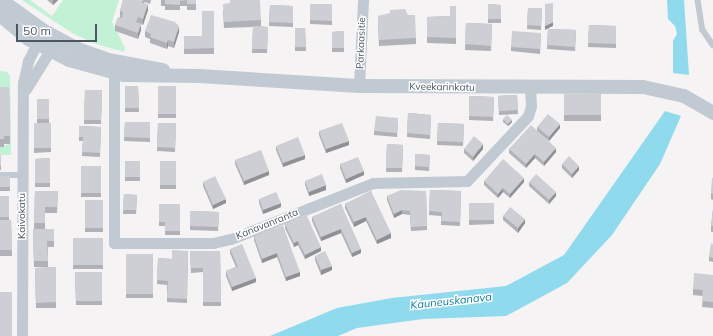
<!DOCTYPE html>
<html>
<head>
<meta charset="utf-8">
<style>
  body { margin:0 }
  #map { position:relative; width:713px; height:336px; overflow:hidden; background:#f5f3f3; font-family:Mulish,sans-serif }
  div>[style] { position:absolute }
  .green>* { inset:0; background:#c3f1d5 }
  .water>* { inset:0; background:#90daee }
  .service>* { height:5.5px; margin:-2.75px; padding:0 2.75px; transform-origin:2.75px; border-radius:2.75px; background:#c1cad2 }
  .minor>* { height:11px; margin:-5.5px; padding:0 5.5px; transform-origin:5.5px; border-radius:5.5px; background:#c1cad2 }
  .tertiary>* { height:14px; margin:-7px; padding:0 7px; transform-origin:7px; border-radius:7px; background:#c1cad2 }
  .wall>* { inset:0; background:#b0b2b7 }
  .shaded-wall>* { inset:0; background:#909195 }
  .building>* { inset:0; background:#cdcfd5 }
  span { translate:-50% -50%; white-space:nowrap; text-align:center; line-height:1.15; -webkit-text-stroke:3px #fff; paint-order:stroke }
  .street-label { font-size:10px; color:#4a5661 }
  .water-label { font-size:11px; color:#0c7c9b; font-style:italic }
  .scale { position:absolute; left:16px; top:24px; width:81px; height:18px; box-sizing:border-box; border:2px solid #4a5661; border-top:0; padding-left:5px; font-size:12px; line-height:14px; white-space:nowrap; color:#4a5661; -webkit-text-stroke:3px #fff; paint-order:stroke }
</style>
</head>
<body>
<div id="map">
  <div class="green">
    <i style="clip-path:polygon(22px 0,30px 0,52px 16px,63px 0,119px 0,112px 22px,125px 48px,124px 52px,96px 44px,72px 33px)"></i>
    <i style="clip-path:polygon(0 71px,7px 72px,10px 76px,11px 155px,0 155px,0 147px,9px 144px,0 94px)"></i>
  </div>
  <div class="water">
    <i style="clip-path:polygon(667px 0,684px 0,689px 75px,673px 73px,673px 41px,677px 34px,675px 26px,668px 19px)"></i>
    <i style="clip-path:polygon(665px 111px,681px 116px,660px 164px,612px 235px,567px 283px,506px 316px,423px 319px,357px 328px,338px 336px,270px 336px,337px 308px,392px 298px,506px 286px,564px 255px)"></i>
  </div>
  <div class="service">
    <i style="left:698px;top:0;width:30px;rotate:81deg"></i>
    <i style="left:703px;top:30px;width:18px;rotate:56deg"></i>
    <i style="left:0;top:175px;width:22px"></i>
  </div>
  <div class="minor">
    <i style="left:114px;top:73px;width:170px;rotate:90deg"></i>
    <i style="left:114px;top:243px;width:99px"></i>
    <i style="left:213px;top:243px;width:18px;rotate:-13deg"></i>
    <i style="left:231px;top:239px;width:153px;rotate:-21.5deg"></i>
    <i style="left:373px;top:183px;width:94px;rotate:-1.2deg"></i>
    <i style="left:467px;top:181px;width:89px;rotate:-46.8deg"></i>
    <i style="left:528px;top:116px;width:10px;rotate:-73deg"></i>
    <i style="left:531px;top:106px;width:18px;rotate:-93deg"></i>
    <i style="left:359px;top:86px;width:86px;rotate:-87.3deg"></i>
    <i style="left:26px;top:89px;width:53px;rotate:-58.1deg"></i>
    <i style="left:22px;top:336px;width:253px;rotate:-89.8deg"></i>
    <i style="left:23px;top:83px;width:23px;rotate:-77deg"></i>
    <i style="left:28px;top:61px;width:28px;rotate:-63deg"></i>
  </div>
  <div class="tertiary">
    <i style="left:1px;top:0;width:53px;rotate:35.8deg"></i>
    <i style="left:44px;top:31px;width:38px;rotate:28deg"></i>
    <i style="left:78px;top:49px;width:32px;rotate:20deg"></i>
    <i style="left:108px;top:60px;width:56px;rotate:10.3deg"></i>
    <i style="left:0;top:15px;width:38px;rotate:40deg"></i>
    <i style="left:29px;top:39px;width:45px;rotate:27.7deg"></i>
    <i style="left:69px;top:60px;width:57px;rotate:15.3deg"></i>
    <i style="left:124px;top:75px;width:75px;rotate:0.8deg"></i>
    <i style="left:199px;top:76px;width:160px;rotate:3.6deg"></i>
    <i style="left:359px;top:86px;width:284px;rotate:0.2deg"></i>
    <i style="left:643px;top:87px;width:42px;rotate:12.4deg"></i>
    <i style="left:684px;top:96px;width:34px;rotate:30deg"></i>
  </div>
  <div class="wall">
    <i style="clip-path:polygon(47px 0,58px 0,53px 5px)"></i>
    <i style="clip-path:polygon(123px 0,151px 0,150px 4px,145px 2px,144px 3px,148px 10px,143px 25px,138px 23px,141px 30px,138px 39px,115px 31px,115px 25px,120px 17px,120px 11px)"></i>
    <i style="clip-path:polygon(161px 0,196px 0,196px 10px,187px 10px,187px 6px,180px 6px,180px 10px,165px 10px,165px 6px,161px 6px)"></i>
    <i style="clip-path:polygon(310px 4px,332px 4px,332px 25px,310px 24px)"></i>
    <i style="clip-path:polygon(488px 4px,501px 5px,501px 23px,488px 23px)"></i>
    <i style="clip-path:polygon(270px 5px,293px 6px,293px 27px,269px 26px)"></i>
    <i style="clip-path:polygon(456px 6px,456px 44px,427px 43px,427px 17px,450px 16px)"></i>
    <i style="clip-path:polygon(528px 8px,542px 8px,541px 30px,527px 29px)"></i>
    <i style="clip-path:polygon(223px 10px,261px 20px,261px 26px,255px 26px,268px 27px,267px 53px,252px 53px,253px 27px,224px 28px)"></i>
    <i style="clip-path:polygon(214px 11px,214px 54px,184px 54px,184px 36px,202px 36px)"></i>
    <i style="clip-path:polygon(408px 15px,416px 38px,416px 44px,379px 46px,378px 22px)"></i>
    <i style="clip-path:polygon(466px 23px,492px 24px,491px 51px,465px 50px)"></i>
    <i style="clip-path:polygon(589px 25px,616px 26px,616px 48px,588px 47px)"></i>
    <i style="clip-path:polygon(295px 28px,305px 28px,306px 51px,295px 51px)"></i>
    <i style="clip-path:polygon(548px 29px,576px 30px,575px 51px,547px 49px)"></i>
    <i style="clip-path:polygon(145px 31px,179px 32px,174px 48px,168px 46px,167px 49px,150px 43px,150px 39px,145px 37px)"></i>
    <i style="clip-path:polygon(344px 31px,344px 52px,332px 52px,332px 32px)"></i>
    <i style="clip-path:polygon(541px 33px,540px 54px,511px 51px,511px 47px)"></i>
    <i style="clip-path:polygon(125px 86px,138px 86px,139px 112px,125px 112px)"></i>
    <i style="clip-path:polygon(158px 86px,176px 86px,176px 118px,158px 118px)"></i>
    <i style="clip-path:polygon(0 87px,9px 87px,10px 144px,4px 144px,4px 147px,0 147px)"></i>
    <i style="clip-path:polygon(85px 90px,102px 90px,101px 124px,84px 124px)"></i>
    <i style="clip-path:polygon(564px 94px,601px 94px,601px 121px,564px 121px)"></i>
    <i style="clip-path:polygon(517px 95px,518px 114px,499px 115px,498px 96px)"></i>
    <i style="clip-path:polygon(469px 96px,494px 97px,493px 121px,469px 120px)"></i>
    <i style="clip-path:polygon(37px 99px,49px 99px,49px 123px,37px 123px)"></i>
    <i style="clip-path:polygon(408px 113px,431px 115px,430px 139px,407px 137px)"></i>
    <i style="clip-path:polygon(503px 119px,512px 122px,508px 126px,503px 122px)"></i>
    <i style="clip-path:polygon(125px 122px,150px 122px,150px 142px,124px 141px)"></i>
    <i style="clip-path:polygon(398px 122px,397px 137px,374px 135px,374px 131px)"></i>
    <i style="clip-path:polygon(34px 123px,51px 123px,51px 152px,34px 153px)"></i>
    <i style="clip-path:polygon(158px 123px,176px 123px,175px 152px,157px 151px)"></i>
    <i style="clip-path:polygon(438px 123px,464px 124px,463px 146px,437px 145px)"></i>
    <i style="clip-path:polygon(79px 126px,101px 127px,100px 157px,82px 156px,83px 141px,79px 141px)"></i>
    <i style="clip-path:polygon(537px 127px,560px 128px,549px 141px,542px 135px,556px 152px,544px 166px,535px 158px,526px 168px,509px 153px,509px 149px,537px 131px)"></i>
    <i style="clip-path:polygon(319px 131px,349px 145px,326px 153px,319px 135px)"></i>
    <i style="clip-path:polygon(387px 144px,403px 145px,402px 172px,386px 172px)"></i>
    <i style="clip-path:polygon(276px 146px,305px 159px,283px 167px,276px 150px)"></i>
    <i style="clip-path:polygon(464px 149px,483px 149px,473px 161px,464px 153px)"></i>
    <i style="clip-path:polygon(415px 154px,430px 155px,429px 171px,415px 170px)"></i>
    <i style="clip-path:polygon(0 155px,1px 155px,1px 170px,0 170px)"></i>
    <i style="clip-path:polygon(50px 158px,50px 187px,35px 187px,35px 159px)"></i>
    <i style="clip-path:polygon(235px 160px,269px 175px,244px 185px,235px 164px)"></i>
    <i style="clip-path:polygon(125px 161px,140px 161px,140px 181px,125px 181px)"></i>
    <i style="clip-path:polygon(160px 161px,176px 161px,176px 189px,160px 189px)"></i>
    <i style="clip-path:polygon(340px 164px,364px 175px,346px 183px,340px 168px)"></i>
    <i style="clip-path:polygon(562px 164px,579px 170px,572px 178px,562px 168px)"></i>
    <i style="clip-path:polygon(81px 166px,101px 166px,101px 197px,81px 197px)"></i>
    <i style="clip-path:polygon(0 176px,10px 176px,10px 191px,0 191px)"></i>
    <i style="clip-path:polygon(713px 178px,713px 200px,711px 199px,711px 193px)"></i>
    <i style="clip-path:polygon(305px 181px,326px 190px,309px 196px,305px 185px)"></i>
    <i style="clip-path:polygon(484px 181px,524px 182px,510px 198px,503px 192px,498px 198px,484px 185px)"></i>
    <i style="clip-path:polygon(203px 182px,226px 203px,213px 209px,203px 186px)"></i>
    <i style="clip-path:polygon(529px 182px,556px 196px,549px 204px,529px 186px)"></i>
    <i style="clip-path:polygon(430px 190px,461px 191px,460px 226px,441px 225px,441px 216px,429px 215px)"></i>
    <i style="clip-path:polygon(35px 191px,58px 191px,57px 213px,45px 213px,45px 229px,54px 229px,54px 247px,48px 247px,48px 267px,34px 267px,33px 229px,34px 229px)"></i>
    <i style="clip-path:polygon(371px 191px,391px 238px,377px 244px,366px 221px,354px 227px,345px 208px,345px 204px)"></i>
    <i style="clip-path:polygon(426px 191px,427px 230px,411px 231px,410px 215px,402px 214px,394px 218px,387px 200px,387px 196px)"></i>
    <i style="clip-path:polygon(124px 194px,137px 195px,136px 214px,123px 214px)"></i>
    <i style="clip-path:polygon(0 196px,9px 196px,9px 220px,11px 220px,12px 256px,0 256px)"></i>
    <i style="clip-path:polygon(259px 199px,281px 207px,263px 214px,259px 203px)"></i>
    <i style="clip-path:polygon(85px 200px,103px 200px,103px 232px,85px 232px)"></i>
    <i style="clip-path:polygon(469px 203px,494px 203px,494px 224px,469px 225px)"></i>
    <i style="clip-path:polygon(159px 204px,180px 204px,180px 235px,165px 235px,165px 226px,159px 226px)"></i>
    <i style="clip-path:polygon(341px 204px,361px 253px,352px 257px,341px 233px,321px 241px,312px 221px,312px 217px)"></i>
    <i style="clip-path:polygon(713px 209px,713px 232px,711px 232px,711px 226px)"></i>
    <i style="clip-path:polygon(190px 211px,219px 212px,218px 231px,190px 230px)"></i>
    <i style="clip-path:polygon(503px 216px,525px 223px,518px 233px,503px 220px)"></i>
    <i style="clip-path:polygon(285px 224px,321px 251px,305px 259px,298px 245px,294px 247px,285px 228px)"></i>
    <i style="clip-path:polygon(283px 226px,300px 276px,286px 281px,277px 257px,262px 263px,254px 240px,254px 236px)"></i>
    <i style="clip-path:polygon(73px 238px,103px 238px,103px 269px,73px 269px)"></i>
    <i style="clip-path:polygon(713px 244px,713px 262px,709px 261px,709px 257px)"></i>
    <i style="clip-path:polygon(230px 249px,256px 282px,232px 291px,226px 276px,226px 271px,236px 267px,230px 253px)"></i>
    <i style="clip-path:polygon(188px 251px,187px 303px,167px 302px,167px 285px,157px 284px,158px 258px,172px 259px)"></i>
    <i style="clip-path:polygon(190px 251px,220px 251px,221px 306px,203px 306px,203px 272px,191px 273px)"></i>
    <i style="clip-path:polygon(126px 254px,153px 254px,153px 298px,126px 298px)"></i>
    <i style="clip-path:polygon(315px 256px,332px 270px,321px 275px,315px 260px)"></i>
    <i style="clip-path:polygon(56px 267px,56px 308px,36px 308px,35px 268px)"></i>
    <i style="clip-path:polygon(75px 272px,102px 272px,102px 305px,76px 305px)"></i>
    <i style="clip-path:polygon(713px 275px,713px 308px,702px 307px,703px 296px,693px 295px,693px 289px)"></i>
  </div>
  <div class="shaded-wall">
    <i style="clip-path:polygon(54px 0,58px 0,53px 5px,53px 1px)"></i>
    <i style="clip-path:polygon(148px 4px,148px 10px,143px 25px,143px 19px)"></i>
    <i style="clip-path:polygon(553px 22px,553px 26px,545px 30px,545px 26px)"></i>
    <i style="clip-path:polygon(141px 24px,141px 30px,138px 39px,138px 33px)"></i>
    <i style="clip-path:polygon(179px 26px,179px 32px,174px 48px,174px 42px)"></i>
    <i style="clip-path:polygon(168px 40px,168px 46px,167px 49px,167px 43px)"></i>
    <i style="clip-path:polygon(512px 120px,512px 122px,508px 126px,508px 124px)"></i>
    <i style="clip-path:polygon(560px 124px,560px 128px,549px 141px,549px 137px)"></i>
    <i style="clip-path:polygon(349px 141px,349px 145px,326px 153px,326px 149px)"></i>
    <i style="clip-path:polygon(483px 144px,483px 149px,473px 161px,473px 157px)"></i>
    <i style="clip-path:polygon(556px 148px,556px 152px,544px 166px,544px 162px)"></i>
    <i style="clip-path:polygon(535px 154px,535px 158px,526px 168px,526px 164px)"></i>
    <i style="clip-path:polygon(305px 155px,305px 159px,283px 167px,283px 163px)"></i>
    <i style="clip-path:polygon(579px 166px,579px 170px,572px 178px,572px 174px)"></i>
    <i style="clip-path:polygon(269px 171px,269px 175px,244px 185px,244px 181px)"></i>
    <i style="clip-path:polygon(364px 171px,364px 175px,346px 183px,346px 179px)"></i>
    <i style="clip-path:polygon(524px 178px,524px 182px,510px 198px,510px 194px)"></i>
    <i style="clip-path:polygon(326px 185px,326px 190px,309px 196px,309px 192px)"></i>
    <i style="clip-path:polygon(503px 188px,503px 192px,498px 198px,498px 194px)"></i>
    <i style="clip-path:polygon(556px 192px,556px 196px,549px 204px,549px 200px)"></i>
    <i style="clip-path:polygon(226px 199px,226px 203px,213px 209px,213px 205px)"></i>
    <i style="clip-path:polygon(281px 203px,281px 207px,263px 214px,263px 210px)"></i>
    <i style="clip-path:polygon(402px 210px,402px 214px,394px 218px,394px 214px)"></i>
    <i style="clip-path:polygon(366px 217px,366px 221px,354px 227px,354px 222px)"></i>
    <i style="clip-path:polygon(525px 219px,525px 223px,518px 233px,518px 228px)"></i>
    <i style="clip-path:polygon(341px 229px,341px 233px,321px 241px,321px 237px)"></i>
    <i style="clip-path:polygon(391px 233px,391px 238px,377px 244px,377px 240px)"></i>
    <i style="clip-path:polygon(298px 241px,298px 245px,294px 247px,294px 243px)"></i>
    <i style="clip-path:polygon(321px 247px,321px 251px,305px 259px,305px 255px)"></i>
    <i style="clip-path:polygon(361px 249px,361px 253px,352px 257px,352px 253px)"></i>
    <i style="clip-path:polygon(277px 253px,277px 257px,262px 263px,262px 259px)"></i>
    <i style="clip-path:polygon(332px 266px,332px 270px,321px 275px,321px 270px)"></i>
    <i style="clip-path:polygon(300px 272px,300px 276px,286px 281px,286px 277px)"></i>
    <i style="clip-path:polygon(256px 278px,256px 282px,232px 291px,232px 287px)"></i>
  </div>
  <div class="building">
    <i style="clip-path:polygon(123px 0,143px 0,142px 3px,148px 4px,143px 19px,138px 17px,136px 22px,141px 24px,138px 33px,115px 25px,118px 17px,122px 18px,123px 12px,120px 11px)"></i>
    <i style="clip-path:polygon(161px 0,196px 0,196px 4px,187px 4px,187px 0,180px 1px,180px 5px,165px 4px,165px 0)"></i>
    <i style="clip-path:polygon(230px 0,260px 0,261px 20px,224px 22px,223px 4px,230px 3px)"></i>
    <i style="clip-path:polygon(553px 3px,553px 22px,545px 26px,545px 4px)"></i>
    <i style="clip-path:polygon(310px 4px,332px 4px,332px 21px,310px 20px)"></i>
    <i style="clip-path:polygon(488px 4px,501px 5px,501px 19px,488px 19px)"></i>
    <i style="clip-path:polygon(270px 5px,293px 6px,293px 23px,269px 22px)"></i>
    <i style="clip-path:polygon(450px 6px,456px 6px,456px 38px,427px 37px,427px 17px,450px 16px)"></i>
    <i style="clip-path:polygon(528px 8px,542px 8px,541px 26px,527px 25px)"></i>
    <i style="clip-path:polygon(405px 9px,408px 15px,415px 15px,416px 38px,379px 40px,378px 16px,390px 13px,390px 10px)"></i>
    <i style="clip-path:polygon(202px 11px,214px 11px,214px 48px,184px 49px,184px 36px,202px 36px)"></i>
    <i style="clip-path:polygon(151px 15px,175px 22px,179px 26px,174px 42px,168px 40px,167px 43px,150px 37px,151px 34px,145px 31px)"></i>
    <i style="clip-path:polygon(466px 23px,492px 24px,491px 46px,465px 44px)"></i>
    <i style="clip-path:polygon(589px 25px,616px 26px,616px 44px,588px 43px)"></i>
    <i style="clip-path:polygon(253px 26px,268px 27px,267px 49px,252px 49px)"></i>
    <i style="clip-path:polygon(295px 28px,305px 28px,306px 47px,295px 47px)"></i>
    <i style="clip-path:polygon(548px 29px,576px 30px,575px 47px,547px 45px)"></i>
    <i style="clip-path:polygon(344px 31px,344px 48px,332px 48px,332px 32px)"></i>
    <i style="clip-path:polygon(512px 31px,541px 33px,540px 49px,511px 47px)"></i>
    <i style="clip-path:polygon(125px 86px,138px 86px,139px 108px,125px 108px)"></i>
    <i style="clip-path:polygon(158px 86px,176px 86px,176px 114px,158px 114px)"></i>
    <i style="clip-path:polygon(0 87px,9px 87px,10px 136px,4px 136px,4px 139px,0 139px)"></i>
    <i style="clip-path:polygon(85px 90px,102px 90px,101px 120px,84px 120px)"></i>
    <i style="clip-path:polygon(564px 94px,601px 94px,601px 115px,564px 115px)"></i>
    <i style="clip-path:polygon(517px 95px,518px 110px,499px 111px,498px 96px)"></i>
    <i style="clip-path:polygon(469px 96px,494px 97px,493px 117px,469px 116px)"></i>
    <i style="clip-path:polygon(37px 99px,49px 99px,49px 119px,37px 119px)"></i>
    <i style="clip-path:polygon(408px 113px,431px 115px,430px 135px,407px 133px)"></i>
    <i style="clip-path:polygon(548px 114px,560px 124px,549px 137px,537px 127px)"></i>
    <i style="clip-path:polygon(507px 115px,512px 120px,508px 124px,503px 119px)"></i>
    <i style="clip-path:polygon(376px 116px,398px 118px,397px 133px,374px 131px)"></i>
    <i style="clip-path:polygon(125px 122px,150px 122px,150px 138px,124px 137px)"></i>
    <i style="clip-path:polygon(34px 123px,51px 123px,51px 148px,34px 148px)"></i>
    <i style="clip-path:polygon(158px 123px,176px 123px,175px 148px,157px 147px)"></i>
    <i style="clip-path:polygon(342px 123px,349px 141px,326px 149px,319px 131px)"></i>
    <i style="clip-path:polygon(438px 123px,464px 124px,463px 142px,437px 141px)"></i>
    <i style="clip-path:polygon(531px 125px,556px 148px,544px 162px,535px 154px,526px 164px,509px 149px)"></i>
    <i style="clip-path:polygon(79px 126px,101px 127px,100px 153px,82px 152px,83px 137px,79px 137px)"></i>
    <i style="clip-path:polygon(474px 136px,483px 144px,473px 157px,464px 149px)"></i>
    <i style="clip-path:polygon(298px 137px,305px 155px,283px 163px,276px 146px)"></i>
    <i style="clip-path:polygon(387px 144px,403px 145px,402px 168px,386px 168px)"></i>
    <i style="clip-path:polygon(261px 150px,269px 171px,244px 181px,235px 160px)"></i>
    <i style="clip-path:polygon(415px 154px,430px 155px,429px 167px,415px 166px)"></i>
    <i style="clip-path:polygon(0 155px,1px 155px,1px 166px,0 166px)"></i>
    <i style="clip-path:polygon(569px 156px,579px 166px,572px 174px,562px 164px)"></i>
    <i style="clip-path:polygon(358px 157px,364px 171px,346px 179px,340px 164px)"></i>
    <i style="clip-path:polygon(50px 158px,50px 183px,35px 183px,35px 159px)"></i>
    <i style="clip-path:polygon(503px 159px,524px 178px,510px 194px,503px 188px,498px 194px,484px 181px)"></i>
    <i style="clip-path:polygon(125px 161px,140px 161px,140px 177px,125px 177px)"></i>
    <i style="clip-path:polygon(160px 161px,176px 161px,176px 185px,160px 185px)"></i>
    <i style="clip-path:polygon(81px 166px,101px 166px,101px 193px,81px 193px)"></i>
    <i style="clip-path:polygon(322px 174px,326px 185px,309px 192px,305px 181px)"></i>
    <i style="clip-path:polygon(536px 174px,556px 192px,549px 200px,529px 182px)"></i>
    <i style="clip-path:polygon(0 176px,10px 176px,10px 187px,0 187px)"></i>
    <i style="clip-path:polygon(215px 176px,226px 199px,213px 205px,203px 182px)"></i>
    <i style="clip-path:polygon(712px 178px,713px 178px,713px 194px,711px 193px)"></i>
    <i style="clip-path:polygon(401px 190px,426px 191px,427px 226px,411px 227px,410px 211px,402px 210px,394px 214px,387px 196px)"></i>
    <i style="clip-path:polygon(430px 190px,461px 191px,460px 222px,441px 221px,442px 212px,429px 211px)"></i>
    <i style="clip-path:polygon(35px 191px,58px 191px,57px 207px,45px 207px,45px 223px,34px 223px)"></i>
    <i style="clip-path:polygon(371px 191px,391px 233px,377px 240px,366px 217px,354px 222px,345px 204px)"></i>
    <i style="clip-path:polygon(276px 192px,281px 203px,263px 210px,259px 199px)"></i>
    <i style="clip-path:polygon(124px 194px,137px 195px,136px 210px,123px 210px)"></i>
    <i style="clip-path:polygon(0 196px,9px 196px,9px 217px,0 217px)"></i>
    <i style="clip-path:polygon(85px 200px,103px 200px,103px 228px,85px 228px)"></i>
    <i style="clip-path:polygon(469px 203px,494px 203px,494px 220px,469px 220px)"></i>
    <i style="clip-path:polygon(159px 204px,180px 204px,180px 231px,165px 231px,165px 222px,159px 222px)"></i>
    <i style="clip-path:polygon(341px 204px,361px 249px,352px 253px,341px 229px,321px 237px,312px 217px)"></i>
    <i style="clip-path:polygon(510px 207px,525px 219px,518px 228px,503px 216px)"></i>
    <i style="clip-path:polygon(713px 209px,713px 226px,711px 226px)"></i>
    <i style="clip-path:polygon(190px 211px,219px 212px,218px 227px,190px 226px)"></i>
    <i style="clip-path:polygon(306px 214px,321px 247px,305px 255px,298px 241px,294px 243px,285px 224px)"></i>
    <i style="clip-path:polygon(0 220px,11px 220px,12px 250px,0 250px)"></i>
    <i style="clip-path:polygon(283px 226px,300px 272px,286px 277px,277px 253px,262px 259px,254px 236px)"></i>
    <i style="clip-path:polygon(33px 229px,54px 229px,54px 241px,47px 241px,48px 261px,34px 261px)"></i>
    <i style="clip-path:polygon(73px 238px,103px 238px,103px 265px,73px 265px)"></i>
    <i style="clip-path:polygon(711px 243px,713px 244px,713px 258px,709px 257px)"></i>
    <i style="clip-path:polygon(242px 244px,256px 278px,232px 287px,226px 271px,238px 267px,230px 249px)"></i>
    <i style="clip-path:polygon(172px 250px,188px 251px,187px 299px,167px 298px,168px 281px,157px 280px,158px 258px,172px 259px)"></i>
    <i style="clip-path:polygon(190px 251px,220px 251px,221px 302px,203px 302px,203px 268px,191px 268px)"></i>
    <i style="clip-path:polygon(325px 251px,332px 266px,321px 270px,315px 256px)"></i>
    <i style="clip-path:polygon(126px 254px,153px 254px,153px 294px,126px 294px)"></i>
    <i style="clip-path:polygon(56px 267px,56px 302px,36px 303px,35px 268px)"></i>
    <i style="clip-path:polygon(75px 272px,102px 272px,102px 301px,76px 301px)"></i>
    <i style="clip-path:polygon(694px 273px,713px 275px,713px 302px,702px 301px,703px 290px,693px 289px)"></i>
    <i style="clip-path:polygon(0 292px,12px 292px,12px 336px,0 336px)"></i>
  </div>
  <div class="street-label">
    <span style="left:361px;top:43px;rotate:-88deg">Parkaasitie</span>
    <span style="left:442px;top:87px;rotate:1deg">Kveekarinkatu</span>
    <span style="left:22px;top:216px;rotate:-90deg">Kaivokatu</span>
    <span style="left:267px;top:224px;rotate:-22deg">Kanavanranta</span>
  </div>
  <div class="water-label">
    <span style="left:451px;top:301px;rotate:-6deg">Kauneuskanava</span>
  </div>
  <div class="scale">50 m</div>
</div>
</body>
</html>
